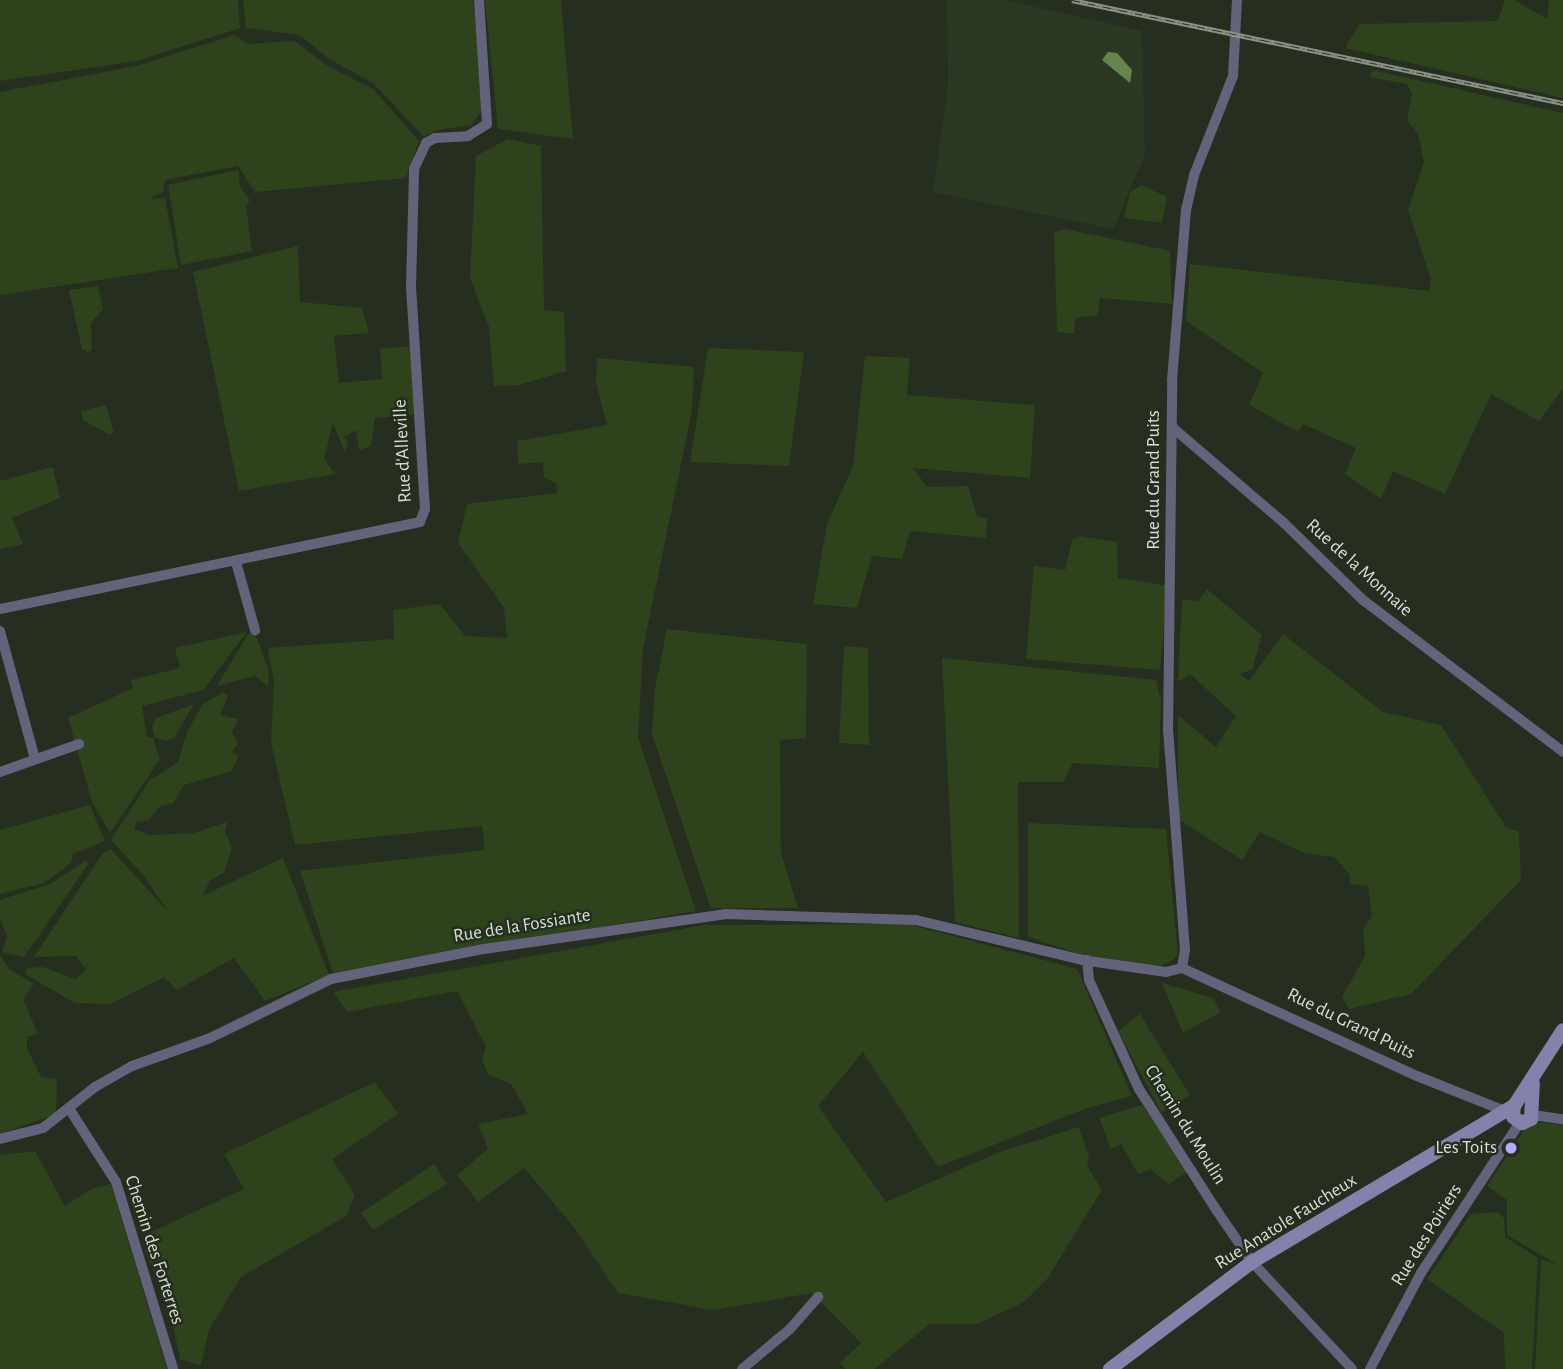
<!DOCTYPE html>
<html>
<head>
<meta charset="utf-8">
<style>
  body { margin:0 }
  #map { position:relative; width:1563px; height:1369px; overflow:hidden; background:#252e1f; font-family:"Alegreya Sans",sans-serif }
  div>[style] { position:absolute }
  .built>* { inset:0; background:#2b3822 }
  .green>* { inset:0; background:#2e431c }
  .water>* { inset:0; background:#65854c }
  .minor>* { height:10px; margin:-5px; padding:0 5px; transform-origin:5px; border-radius:5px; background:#63637c }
  .secondary>* { height:14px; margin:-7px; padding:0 7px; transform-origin:7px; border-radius:7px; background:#8382aa }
  .rail>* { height:5px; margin-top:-2.5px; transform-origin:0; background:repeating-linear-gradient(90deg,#252e1f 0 8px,#8b9286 0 16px); box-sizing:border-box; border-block:2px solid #8b9286 }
  .dots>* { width:19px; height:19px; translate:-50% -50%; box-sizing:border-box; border:4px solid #252e1f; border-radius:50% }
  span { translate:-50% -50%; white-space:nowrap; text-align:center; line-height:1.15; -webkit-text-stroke:5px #252e1f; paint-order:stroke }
  .street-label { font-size:19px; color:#d8ded4 }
  .poi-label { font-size:19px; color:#d8ded4 }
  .right { translate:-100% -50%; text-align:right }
</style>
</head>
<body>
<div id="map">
  <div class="built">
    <i style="clip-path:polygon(947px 0,1005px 0,1142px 31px,1145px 155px,1113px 229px,933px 192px,948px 84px)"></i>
  </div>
  <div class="green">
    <i style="clip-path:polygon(0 0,238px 0,240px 28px,137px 61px,0 81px)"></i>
    <i style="clip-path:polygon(243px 0,473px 0,484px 108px,471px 125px,437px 130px,424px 137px,373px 83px,329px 59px,300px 35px,246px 28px)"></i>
    <i style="clip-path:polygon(485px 0,561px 0,573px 139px,498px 129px)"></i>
    <i style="clip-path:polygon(1505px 0,1514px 0,1547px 19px,1549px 0,1563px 0,1563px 98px,1345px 48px,1359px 24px,1498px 21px)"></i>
    <i style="clip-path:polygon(234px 35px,248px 44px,294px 41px,328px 66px,373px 89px,419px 141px,406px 178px,255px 192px,238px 166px,165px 180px,163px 192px,149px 199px,165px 198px,178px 268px,0 295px,0 92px,136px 66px)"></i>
    <i style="clip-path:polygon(1373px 70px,1563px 113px,1563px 388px,1539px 421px,1491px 394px,1445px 494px,1393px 471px,1381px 499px,1345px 474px,1356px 448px,1303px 424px,1298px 432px,1249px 405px,1263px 373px,1186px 321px,1190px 264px,1429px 291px,1431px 280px,1408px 210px,1424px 161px,1418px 135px,1407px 120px,1412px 93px,1407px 84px,1369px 77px)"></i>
    <i style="clip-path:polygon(508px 139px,541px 146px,544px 310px,564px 312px,566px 371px,519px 385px,494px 386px,489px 327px,470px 278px,476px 156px)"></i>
    <i style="clip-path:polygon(238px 170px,240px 187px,250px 200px,246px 206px,252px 251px,181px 265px,168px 185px)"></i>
    <i style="clip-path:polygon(1141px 185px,1167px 197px,1162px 223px,1124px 218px,1130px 192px)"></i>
    <i style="clip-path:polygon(1065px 229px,1170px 251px,1172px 304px,1100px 298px,1098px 315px,1075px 318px,1074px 334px,1057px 332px,1054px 232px)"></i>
    <i style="clip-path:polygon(298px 246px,300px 302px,362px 308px,369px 333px,334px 336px,339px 383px,382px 379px,380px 349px,412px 346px,414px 415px,375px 418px,371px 446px,359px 450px,356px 430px,343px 437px,348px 441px,345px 453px,333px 423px,324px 459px,335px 474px,239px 491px,193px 272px)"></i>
    <i style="clip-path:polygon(98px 286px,103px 309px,91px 323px,92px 350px,88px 352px,82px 349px,69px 290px)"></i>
    <i style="clip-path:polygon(708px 348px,804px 352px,789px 466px,690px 462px)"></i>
    <i style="clip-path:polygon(865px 356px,910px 358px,907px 395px,1035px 405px,1030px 478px,913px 468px,927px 487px,968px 486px,977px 516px,987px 519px,986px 538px,910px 531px,902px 559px,872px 556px,857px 608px,813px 604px,827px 524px,853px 466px)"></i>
    <i style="clip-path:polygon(597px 358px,694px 367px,692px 410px,643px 649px,638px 737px,696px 911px,333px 973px,300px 871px,485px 850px,482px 826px,295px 845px,271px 743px,274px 682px,268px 648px,394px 639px,393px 610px,440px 604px,465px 636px,507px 638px,504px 608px,458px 543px,467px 504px,557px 493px,556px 483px,544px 478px,543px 462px,518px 464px,517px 441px,607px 425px,596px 383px)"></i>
    <i style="clip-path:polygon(106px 405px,114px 433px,108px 434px,83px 420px,81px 411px)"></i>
    <i style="clip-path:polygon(53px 467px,60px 498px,12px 518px,23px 544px,0 549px,0 481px)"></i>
    <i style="clip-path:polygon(1080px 536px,1117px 542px,1118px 578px,1168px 586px,1160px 670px,1026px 659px,1034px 566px,1065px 570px,1072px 540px)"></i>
    <i style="clip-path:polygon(1207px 589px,1262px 635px,1252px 670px,1240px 674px,1249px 681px,1283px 634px,1383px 712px,1441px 725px,1506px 827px,1519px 832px,1521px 880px,1411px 994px,1349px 1009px,1342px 997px,1365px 956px,1363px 929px,1372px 916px,1368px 886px,1350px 884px,1350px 875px,1334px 857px,1304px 853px,1260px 832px,1242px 860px,1178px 819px,1178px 715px,1216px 747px,1236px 716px,1190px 674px,1178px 682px,1182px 599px,1198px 601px)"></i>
    <i style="clip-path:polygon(667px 629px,807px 644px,806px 738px,780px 740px,781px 853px,798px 908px,711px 908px,652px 734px,655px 689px)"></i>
    <i style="clip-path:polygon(247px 632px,203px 690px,142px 706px,147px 737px,153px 738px,160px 759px,110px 833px,92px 802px,68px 718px,133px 688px,131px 680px,180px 668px,175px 648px)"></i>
    <i style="clip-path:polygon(255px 633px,269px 672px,268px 687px,255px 676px,217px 686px,248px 634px)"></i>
    <i style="clip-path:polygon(844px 646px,868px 648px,869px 745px,839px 743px)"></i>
    <i style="clip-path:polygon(942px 658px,1156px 680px,1161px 700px,1159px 768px,1073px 763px,1063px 782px,1018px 782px,1019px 938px,955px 922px)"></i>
    <i style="clip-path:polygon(223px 692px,228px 696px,220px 715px,238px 719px,232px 733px,238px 743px,232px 752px,238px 756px,232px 771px,184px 785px,173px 803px,160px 806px,149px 820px,136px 822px,134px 829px,150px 835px,194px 833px,227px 822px,225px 832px,232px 848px,224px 872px,210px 881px,202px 896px,283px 858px,329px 975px,265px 1001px,234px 958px,177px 990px,164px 977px,110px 1004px,75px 1003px,25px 974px,27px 968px,43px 967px,75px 979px,86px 970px,76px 956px,34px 957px,102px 854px,111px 849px,168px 912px,145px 877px,111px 840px,149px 781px,178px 762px,187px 732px,202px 705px)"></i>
    <i style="clip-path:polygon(194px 704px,174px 738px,165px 741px,155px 737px,152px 728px,156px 718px)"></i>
    <i style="clip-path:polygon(90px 805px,105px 841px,73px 854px,71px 863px,44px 883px,0 894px,0 830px)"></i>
    <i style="clip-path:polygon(1028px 823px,1166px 829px,1178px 954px,1173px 960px,1160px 966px,1083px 955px,1028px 937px)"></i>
    <i style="clip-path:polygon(85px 861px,89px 863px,24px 957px,2px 952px,7px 936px,0 919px,0 900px,50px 884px)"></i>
    <i style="clip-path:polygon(908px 924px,1077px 969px,1132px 1096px,1087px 1108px,938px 1167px,863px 1052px,818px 1106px,886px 1202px,1000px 1152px,1079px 1127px,1089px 1156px,1087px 1166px,1102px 1190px,1047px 1279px,1024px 1302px,977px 1324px,930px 1324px,874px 1369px,846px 1369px,840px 1363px,861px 1343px,812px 1293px,713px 1310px,618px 1293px,577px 1231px,524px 1168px,478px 1202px,457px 1175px,488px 1149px,478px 1124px,528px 1114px,511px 1084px,488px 1075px,482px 1059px,486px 1047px,457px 991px,347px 1012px,333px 992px,704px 925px)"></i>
    <i style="clip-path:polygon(0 955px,9px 969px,34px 984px,23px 999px,38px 1034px,27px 1037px,27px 1048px,41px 1077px,57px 1079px,56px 1114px,0 1134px)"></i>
    <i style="clip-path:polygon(1162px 983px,1213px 998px,1221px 1012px,1183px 1033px)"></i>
    <i style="clip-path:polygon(1140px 1014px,1190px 1095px,1161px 1112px,1118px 1031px)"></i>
    <i style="clip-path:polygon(375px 1082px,398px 1114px,332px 1159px,355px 1195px,346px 1216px,241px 1277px,209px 1330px,201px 1365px,180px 1360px,171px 1313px,145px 1251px,151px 1232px,244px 1189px,224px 1154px)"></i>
    <i style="clip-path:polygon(1142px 1105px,1188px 1171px,1169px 1184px,1150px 1169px,1138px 1174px,1121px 1144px,1111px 1149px,1099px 1118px)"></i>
    <i style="clip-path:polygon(1536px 1122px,1563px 1125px,1563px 1369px,1535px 1369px,1541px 1259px,1558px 1265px,1507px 1235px,1507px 1200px,1487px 1186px,1527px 1126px)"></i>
    <i style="clip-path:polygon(35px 1151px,65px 1206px,91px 1189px,111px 1184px,167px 1369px,0 1369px,0 1155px)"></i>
    <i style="clip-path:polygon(434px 1164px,447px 1184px,373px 1230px,361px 1213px)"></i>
    <i style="clip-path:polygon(1498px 1212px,1504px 1218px,1505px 1237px,1538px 1258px,1532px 1369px,1505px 1369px,1504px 1333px,1427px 1279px,1471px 1214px)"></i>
  </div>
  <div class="water">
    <i style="clip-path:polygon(1108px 52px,1117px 53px,1132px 70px,1130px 83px,1102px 60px)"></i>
  </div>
  <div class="minor">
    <i style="left:1172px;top:427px;width:148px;rotate:40.6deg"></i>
    <i style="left:1284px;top:523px;width:110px;rotate:44.3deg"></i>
    <i style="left:1363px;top:600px;width:251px;rotate:37.2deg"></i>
    <i style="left:236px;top:562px;width:71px;rotate:74.4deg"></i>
    <i style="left:0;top:609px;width:429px;rotate:-11.7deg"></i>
    <i style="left:420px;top:522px;width:14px;rotate:-69deg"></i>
    <i style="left:425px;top:509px;width:222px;rotate:-93.6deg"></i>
    <i style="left:411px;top:287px;width:118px;rotate:-88.5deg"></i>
    <i style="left:414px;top:169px;width:29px;rotate:-65deg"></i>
    <i style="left:426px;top:143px;width:10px;rotate:-29deg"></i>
    <i style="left:435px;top:138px;width:33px;rotate:-3deg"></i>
    <i style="left:468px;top:136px;width:22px;rotate:-32deg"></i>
    <i style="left:487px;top:124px;width:124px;rotate:-93.7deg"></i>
    <i style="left:0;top:631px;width:133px;rotate:74.7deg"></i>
    <i style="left:0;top:772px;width:84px;rotate:-19.5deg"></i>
    <i style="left:1087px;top:960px;width:20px;rotate:84deg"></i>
    <i style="left:1089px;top:980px;width:120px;rotate:65.4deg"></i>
    <i style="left:1139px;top:1089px;width:145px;rotate:57.4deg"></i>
    <i style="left:1217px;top:1211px;width:62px;rotate:55.5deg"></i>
    <i style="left:1252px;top:1262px;width:146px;rotate:46.9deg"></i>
    <i style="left:1182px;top:968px;width:18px;rotate:-81deg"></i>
    <i style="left:1185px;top:950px;width:220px;rotate:-94.4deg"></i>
    <i style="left:1168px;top:731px;width:351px;rotate:-89.3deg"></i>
    <i style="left:1172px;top:380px;width:171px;rotate:-85.3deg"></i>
    <i style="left:1186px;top:210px;width:36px;rotate:-77deg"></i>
    <i style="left:1194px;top:175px;width:106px;rotate:-68.5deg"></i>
    <i style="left:1233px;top:76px;width:76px;rotate:-87deg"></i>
    <i style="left:70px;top:1110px;width:85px;rotate:57.4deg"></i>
    <i style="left:116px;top:1182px;width:195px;rotate:73deg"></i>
    <i style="left:1533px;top:1115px;width:30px;rotate:8deg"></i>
    <i style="left:0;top:1139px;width:44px;rotate:-14.3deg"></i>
    <i style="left:43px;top:1128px;width:66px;rotate:-38.3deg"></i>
    <i style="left:95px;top:1087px;width:43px;rotate:-29.6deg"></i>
    <i style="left:132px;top:1066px;width:81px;rotate:-19.6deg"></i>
    <i style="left:208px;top:1039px;width:137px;rotate:-26deg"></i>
    <i style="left:331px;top:979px;width:156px;rotate:-11.1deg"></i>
    <i style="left:484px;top:949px;width:245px;rotate:-8.2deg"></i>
    <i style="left:726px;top:914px;width:190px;rotate:1.8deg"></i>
    <i style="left:916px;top:920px;width:171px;rotate:13.5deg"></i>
    <i style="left:1082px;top:960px;width:85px;rotate:8.1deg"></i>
    <i style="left:1166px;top:972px;width:16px;rotate:-14deg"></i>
    <i style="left:1182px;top:968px;width:259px;rotate:24.7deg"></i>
    <i style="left:1417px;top:1076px;width:95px;rotate:21.7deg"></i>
    <i style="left:742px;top:1369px;width:62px;rotate:-39.8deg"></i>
    <i style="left:790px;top:1329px;width:43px;rotate:-48.8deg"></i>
    <i style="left:1370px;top:1369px;width:109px;rotate:-62deg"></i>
    <i style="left:1421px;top:1273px;width:181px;rotate:-56.7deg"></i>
  </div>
  <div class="secondary">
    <i style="left:1513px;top:1115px;width:9px;rotate:-84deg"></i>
    <i style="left:1514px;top:1106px;width:90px;rotate:-57.2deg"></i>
    <i style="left:1513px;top:1117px;width:11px;rotate:34deg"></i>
    <i style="left:1522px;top:1123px;width:10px;rotate:-24deg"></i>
    <i style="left:1531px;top:1119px;width:36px;rotate:-87deg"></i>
    <i style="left:1110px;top:1369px;width:178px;rotate:-37deg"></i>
    <i style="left:1252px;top:1262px;width:305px;rotate:-30.8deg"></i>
  </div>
  <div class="rail">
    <i style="left:1072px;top:0;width:502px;rotate:11.85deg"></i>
  </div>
  <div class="dots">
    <i style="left:1511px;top:1148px;background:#b1adfa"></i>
  </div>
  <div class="street-label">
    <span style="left:403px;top:451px;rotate:-93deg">Rue d'Alleville</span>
    <span style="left:1154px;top:480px;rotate:-90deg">Rue du Grand Puits</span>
    <span style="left:1359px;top:568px;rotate:42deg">Rue de la Monnaie</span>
    <span style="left:522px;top:926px;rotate:-9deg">Rue de la Fossiante</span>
    <span style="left:1351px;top:1024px;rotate:26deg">Rue du Grand Puits</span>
    <span style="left:1185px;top:1125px;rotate:58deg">Chemin du Moulin</span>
    <span style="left:1286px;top:1222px;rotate:-32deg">Rue Anatole Faucheux</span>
    <span style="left:1427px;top:1235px;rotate:-58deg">Rue des Poiriers</span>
    <span style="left:154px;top:1250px;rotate:72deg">Chemin des Forterres</span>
  </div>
  <div class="poi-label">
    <span class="right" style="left:1497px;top:1148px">Les Toits</span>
  </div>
</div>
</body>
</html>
